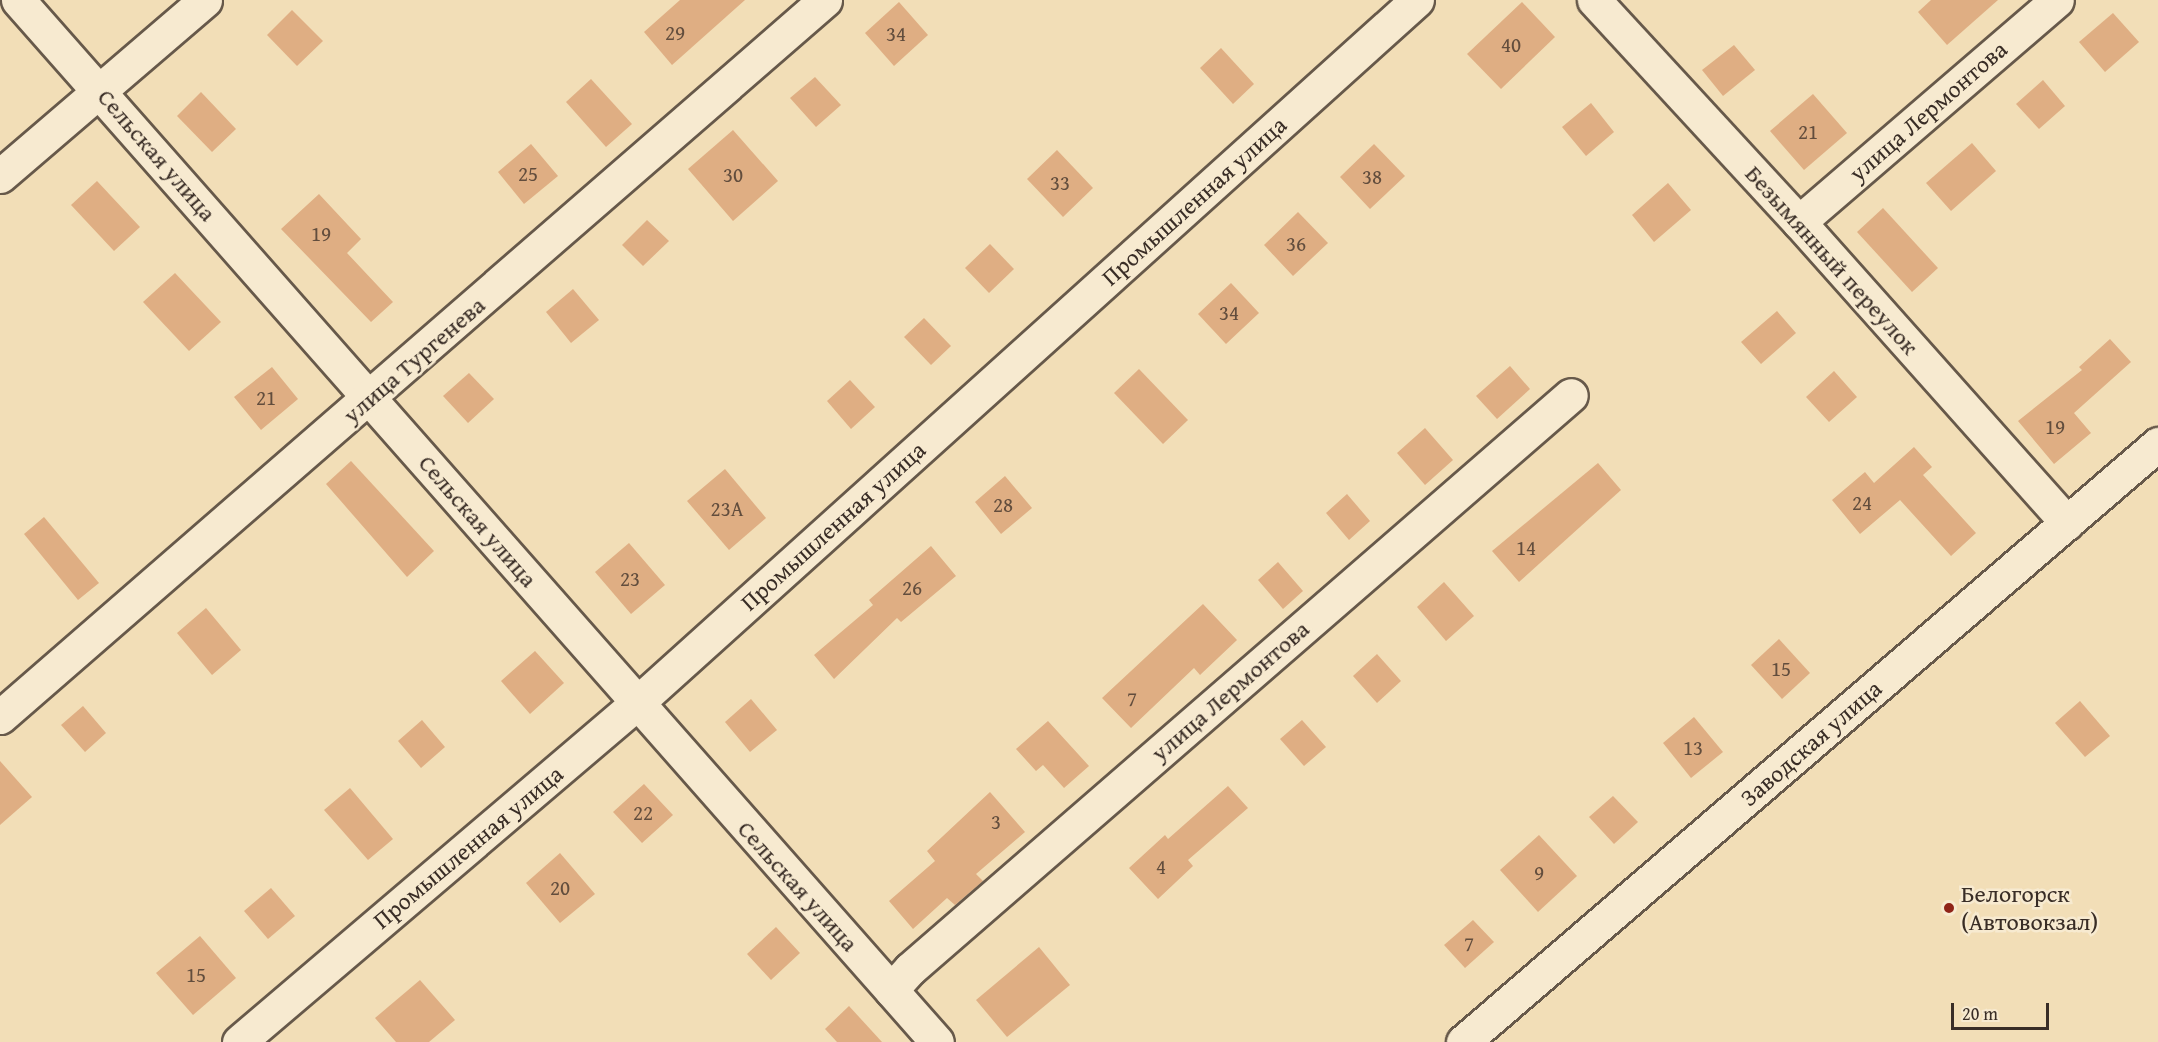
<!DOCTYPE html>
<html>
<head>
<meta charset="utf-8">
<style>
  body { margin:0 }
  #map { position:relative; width:2158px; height:1042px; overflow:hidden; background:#f2deb7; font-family:"Gentium Book Plus",serif }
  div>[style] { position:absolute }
  .building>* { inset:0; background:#dfae83 }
  .roads { filter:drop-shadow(2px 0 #67594a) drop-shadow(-2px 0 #67594a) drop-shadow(0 2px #67594a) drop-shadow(0 -2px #67594a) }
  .minor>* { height:33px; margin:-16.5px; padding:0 16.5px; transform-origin:16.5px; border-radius:16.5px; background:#f7ead0 }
  .dots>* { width:16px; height:16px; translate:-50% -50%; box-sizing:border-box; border:3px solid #f7ead0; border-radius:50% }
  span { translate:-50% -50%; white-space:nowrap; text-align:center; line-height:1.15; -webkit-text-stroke:5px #f7ead0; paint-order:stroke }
  .number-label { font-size:21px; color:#624d3d }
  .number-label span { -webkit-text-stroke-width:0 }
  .street-label { font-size:24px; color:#392d26 }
  .poi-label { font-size:24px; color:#392d26 }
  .left { translate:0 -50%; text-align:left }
  .scale { position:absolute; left:1951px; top:1003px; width:98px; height:27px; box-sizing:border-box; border:3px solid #392d26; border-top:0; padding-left:8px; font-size:18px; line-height:21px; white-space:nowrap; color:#392d26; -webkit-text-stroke:4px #f7ead0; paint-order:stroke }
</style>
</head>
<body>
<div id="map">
  <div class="building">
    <i style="clip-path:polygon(680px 0,745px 0,672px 65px,644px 32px)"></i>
    <i style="clip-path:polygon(1931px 0,1998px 0,1947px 45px,1918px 12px)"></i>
    <i style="clip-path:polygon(899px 2px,928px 35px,894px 66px,865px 33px)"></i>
    <i style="clip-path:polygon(1522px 2px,1555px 37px,1501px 89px,1467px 54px)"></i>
    <i style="clip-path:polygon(292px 10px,323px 41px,297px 66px,267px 35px)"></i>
    <i style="clip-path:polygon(2113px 13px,2139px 42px,2105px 72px,2079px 42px)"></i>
    <i style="clip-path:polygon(1734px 45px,1755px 70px,1723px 96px,1702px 70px)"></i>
    <i style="clip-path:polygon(1221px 48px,1254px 84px,1233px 104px,1200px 68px)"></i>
    <i style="clip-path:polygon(815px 77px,841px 105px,816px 127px,790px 98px)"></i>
    <i style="clip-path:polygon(591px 79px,632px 124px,606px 147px,566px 102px)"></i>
    <i style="clip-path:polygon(2043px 80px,2065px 106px,2039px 129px,2016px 104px)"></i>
    <i style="clip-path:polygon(201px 92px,236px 129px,212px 152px,177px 116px)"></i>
    <i style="clip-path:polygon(1813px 94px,1847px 133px,1804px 170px,1770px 131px)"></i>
    <i style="clip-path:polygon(1591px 103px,1614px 132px,1586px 156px,1562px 127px)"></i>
    <i style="clip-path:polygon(733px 130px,778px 181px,733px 221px,688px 169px)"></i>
    <i style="clip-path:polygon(1972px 143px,1996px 171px,1951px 211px,1926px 183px)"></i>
    <i style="clip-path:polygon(531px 144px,558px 176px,524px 204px,498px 172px)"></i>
    <i style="clip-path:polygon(1374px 144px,1405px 176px,1370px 209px,1340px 177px)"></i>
    <i style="clip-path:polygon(1057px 150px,1093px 188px,1063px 217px,1027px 179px)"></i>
    <i style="clip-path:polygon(97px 181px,140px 227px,114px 251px,71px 205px)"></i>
    <i style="clip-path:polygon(1668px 183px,1691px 210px,1654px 242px,1632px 215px)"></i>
    <i style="clip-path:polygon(319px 194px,361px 239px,347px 253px,393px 302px,371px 322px,281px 229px)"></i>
    <i style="clip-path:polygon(1883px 208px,1938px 268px,1912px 292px,1857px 232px)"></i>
    <i style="clip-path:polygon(1298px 212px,1328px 243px,1293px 276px,1264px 245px)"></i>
    <i style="clip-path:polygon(647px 220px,669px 241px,643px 266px,622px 245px)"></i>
    <i style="clip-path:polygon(990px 244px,1014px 269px,989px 293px,965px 268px)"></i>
    <i style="clip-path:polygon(175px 273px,221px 322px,189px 351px,143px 302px)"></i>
    <i style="clip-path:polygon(1231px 283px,1259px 313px,1226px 344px,1198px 314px)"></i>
    <i style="clip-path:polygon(573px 289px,599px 320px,571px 343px,546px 312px)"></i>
    <i style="clip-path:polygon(1777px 311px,1796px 333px,1761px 364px,1741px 342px)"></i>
    <i style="clip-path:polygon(924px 318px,951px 346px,931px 365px,904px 337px)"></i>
    <i style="clip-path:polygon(2110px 339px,2131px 362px,2074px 413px,2091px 433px,2054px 464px,2018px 421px,2082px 370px,2079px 367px)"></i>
    <i style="clip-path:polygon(1510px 366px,1530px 389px,1497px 419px,1476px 396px)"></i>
    <i style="clip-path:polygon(272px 367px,298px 399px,261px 430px,234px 397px)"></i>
    <i style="clip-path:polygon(1139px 369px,1188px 420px,1163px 444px,1114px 393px)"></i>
    <i style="clip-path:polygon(1834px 371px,1857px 397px,1829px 422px,1806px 397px)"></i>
    <i style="clip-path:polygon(469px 373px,494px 399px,468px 423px,443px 396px)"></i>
    <i style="clip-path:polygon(850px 380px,875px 407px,851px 429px,827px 401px)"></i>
    <i style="clip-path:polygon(1425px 428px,1453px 460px,1425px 485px,1397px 453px)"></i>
    <i style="clip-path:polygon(1914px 447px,1932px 467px,1923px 475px,1976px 533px,1951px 556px,1900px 500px,1860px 534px,1832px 500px,1865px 472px,1874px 483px)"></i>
    <i style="clip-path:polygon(351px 461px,434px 551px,407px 577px,326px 484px)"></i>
    <i style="clip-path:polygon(1598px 463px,1621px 490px,1519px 582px,1492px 551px)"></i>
    <i style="clip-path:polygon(725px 469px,766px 518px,729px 550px,687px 501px)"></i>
    <i style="clip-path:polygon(1005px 476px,1032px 508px,1001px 534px,975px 502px)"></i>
    <i style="clip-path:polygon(1347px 494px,1370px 521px,1349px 540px,1326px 513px)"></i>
    <i style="clip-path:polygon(44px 517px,99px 583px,78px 600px,24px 534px)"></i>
    <i style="clip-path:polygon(629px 543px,665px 585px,631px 614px,595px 572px)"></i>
    <i style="clip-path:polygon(931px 546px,956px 576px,901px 622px,897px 618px,834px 679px,814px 655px,873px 605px,869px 600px)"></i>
    <i style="clip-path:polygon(1278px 562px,1303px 591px,1283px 609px,1258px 580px)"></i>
    <i style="clip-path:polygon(1444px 582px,1474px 616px,1446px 641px,1417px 607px)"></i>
    <i style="clip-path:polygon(1203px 604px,1237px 640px,1200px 675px,1194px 668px,1131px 728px,1102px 698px)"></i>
    <i style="clip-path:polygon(206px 608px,241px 650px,212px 675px,177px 633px)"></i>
    <i style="clip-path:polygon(1779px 639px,1810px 673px,1782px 699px,1751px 665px)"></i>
    <i style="clip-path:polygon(535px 651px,564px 683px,530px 714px,501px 681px)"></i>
    <i style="clip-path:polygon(1377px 654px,1401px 681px,1377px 703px,1353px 676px)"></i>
    <i style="clip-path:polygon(751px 699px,777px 730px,750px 752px,725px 722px)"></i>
    <i style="clip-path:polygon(2080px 701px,2110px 736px,2085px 757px,2055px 723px)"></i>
    <i style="clip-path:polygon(83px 706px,106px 733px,85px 752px,61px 725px)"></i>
    <i style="clip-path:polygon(1694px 717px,1723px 752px,1691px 778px,1663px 743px)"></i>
    <i style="clip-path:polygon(422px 720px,445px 747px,421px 768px,398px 741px)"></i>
    <i style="clip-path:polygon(1302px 720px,1326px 747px,1304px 766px,1280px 739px)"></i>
    <i style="clip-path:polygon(1048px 721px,1089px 766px,1064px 788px,1043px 765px,1036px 771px,1016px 749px)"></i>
    <i style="clip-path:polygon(0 761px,32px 797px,0 825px)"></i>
    <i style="clip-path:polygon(644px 784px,673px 815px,642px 843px,613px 812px)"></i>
    <i style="clip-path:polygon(1228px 786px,1248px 808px,1188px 860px,1193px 866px,1158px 899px,1129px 868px,1165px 835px,1168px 839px)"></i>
    <i style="clip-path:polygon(350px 788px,393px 839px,368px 860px,324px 810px)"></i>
    <i style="clip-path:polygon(990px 792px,1025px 832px,976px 874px,983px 881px,955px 905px,947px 898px,913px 929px,889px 901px,935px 861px,927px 851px)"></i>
    <i style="clip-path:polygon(1613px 796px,1638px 822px,1614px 844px,1589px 817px)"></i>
    <i style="clip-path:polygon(1539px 835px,1577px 876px,1538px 912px,1500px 870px)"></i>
    <i style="clip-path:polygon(560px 853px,595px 894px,560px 923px,526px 883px)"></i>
    <i style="clip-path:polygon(271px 888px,295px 916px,268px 939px,244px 911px)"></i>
    <i style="clip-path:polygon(1473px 920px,1494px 942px,1465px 968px,1444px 945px)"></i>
    <i style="clip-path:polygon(776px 927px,800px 953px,771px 980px,747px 954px)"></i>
    <i style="clip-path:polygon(200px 936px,236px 978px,193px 1015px,156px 973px)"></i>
    <i style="clip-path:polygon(1039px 947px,1070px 985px,1007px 1037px,976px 1000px)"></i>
    <i style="clip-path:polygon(420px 980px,455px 1020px,429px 1042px,396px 1042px,375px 1018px)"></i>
    <i style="clip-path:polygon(849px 1006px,882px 1042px,837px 1042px,825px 1029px)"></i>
  </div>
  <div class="roads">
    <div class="minor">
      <i style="left:18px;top:0;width:1389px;rotate:48.59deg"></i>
      <i style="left:1594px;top:0;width:302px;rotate:47.3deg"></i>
      <i style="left:1799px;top:222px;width:403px;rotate:48.3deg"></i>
      <i style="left:0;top:176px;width:270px;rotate:-40.6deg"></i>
      <i style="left:1799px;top:222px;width:340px;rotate:-40.7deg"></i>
      <i style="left:0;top:717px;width:1093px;rotate:-40.99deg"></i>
      <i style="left:891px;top:990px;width:28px;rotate:-48deg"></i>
      <i style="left:910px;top:969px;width:875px;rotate:-40.97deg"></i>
      <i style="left:239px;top:1042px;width:523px;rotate:-40.42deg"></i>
      <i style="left:637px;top:703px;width:1050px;rotate:-42.03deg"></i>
      <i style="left:1463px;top:1042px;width:917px;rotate:-40.71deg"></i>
    </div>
  </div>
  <div class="dots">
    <i style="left:1949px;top:908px;background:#8f2418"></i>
  </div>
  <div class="number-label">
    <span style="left:675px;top:33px">29</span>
    <span style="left:896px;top:34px">34</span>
    <span style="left:1511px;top:45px">40</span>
    <span style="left:1808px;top:132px">21</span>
    <span style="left:528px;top:174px">25</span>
    <span style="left:733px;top:175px">30</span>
    <span style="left:1372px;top:177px">38</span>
    <span style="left:1060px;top:183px">33</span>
    <span style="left:321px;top:234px">19</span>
    <span style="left:1296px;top:244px">36</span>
    <span style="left:1229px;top:313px">34</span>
    <span style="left:266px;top:398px">21</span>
    <span style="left:2055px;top:427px">19</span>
    <span style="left:1862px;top:503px">24</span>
    <span style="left:1003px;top:505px">28</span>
    <span style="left:727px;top:509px">23А</span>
    <span style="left:1526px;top:548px">14</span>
    <span style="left:630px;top:579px">23</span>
    <span style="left:912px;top:588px">26</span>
    <span style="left:1781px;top:669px">15</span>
    <span style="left:1132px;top:699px">7</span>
    <span style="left:1693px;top:748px">13</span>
    <span style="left:643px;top:813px">22</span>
    <span style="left:996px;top:822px">3</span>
    <span style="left:1161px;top:867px">4</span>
    <span style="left:1539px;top:873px">9</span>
    <span style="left:560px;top:888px">20</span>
    <span style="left:1469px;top:944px">7</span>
    <span style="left:196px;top:975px">15</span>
  </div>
  <div class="street-label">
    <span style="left:1928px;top:111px;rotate:-41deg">улица Лермонтова</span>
    <span style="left:157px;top:155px;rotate:49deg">Сельская улица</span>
    <span style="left:1194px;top:201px;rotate:-42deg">Промышленная улица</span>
    <span style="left:1832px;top:260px;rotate:48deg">Безымянный переулок</span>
    <span style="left:414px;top:360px;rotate:-41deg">улица Тургенева</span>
    <span style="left:478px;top:521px;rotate:49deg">Сельская улица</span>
    <span style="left:833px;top:526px;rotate:-42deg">Промышленная улица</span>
    <span style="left:1230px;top:691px;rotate:-41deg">улица Лермонтова</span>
    <span style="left:1811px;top:743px;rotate:-41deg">Заводская улица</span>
    <span style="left:468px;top:847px;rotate:-40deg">Промышленная улица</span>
    <span style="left:798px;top:886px;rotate:48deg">Сельская улица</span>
  </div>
  <div class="poi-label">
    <span class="left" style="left:1961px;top:908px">Белогорск<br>(Автовокзал)</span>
  </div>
  <div class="scale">20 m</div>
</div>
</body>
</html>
